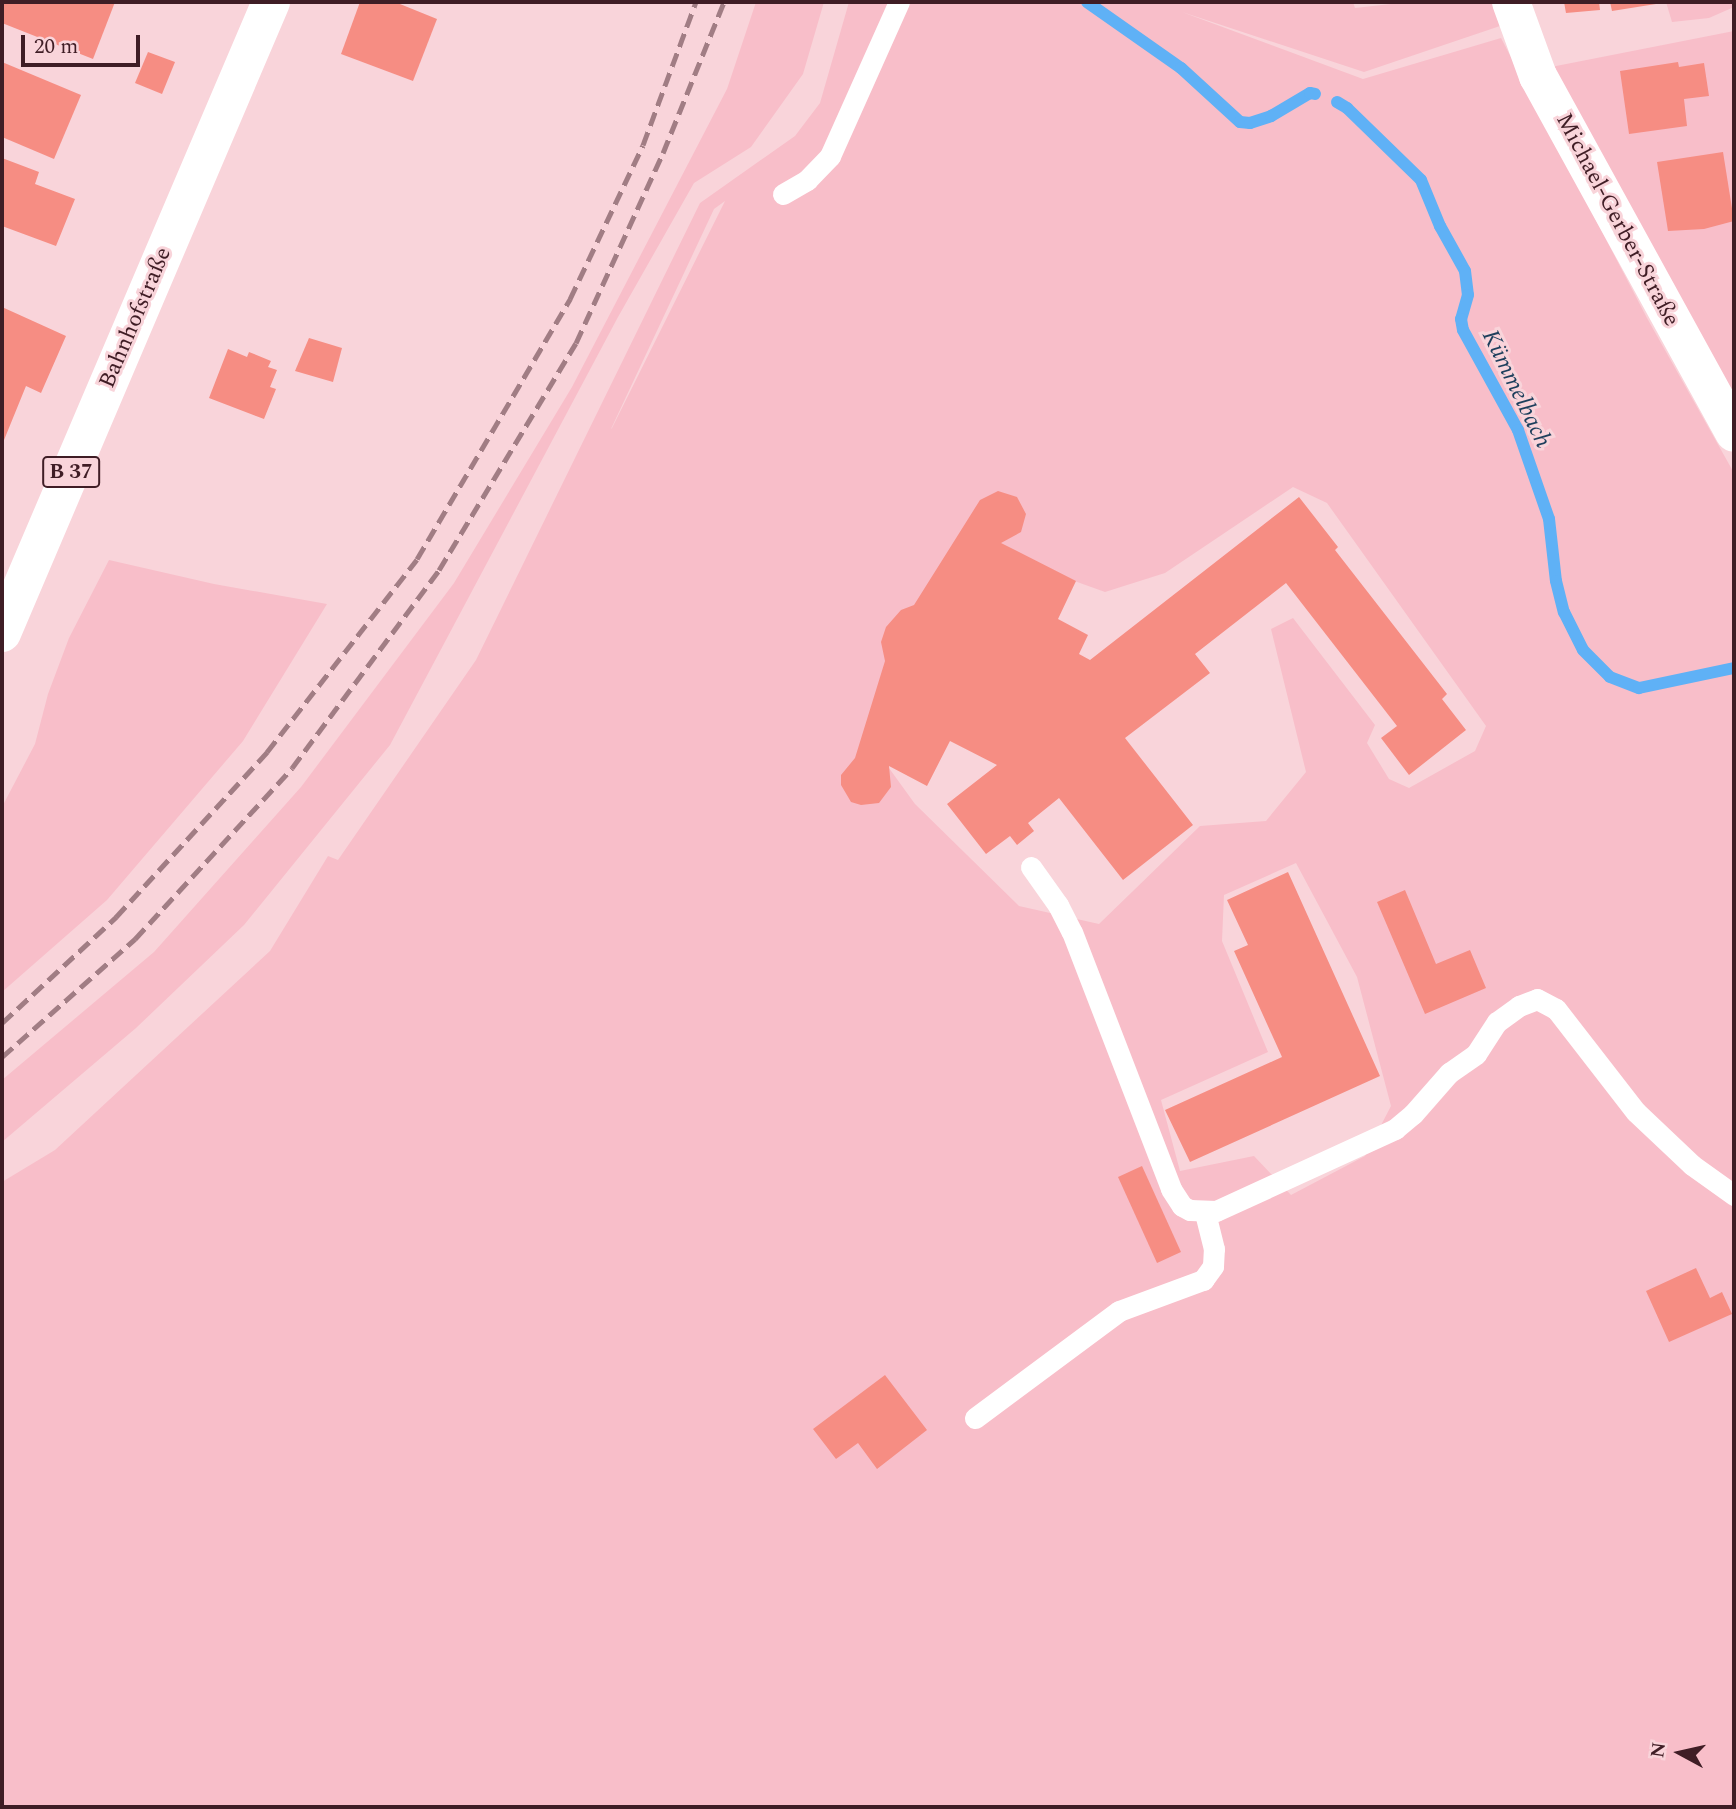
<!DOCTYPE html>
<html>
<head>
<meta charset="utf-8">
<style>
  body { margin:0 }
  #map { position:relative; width:1736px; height:1809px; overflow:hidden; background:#f9d4da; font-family:Spectral,serif }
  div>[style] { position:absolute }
  .green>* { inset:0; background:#f8bec9 }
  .stream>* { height:12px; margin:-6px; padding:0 6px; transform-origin:6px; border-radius:6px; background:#5fb1f6 }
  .building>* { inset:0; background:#f68d83 }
  .service>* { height:21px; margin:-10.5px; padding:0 10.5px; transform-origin:10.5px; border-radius:10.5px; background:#fff }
  .minor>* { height:38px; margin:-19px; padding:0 19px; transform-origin:19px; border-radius:19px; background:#fff }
  .primary>* { height:38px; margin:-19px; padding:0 19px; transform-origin:19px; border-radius:19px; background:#fff }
  .rail>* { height:5px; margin-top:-2.5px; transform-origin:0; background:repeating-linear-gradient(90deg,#a17d84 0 14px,transparent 0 21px) }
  span { translate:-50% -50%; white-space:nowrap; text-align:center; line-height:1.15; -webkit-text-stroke:6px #f9d4da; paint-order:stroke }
  .shield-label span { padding:2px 5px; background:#f9d4da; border:2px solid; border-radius:5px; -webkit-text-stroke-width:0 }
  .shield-label { font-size:21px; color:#3f1d25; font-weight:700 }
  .street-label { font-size:23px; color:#3f1d25 }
  .water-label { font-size:24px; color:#1d3f5c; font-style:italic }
  .frame { position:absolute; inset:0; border:4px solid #3f1d25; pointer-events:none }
  .north { position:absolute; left:1645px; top:1718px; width:70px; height:70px; -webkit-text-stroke:5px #f9d4da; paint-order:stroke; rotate:278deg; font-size:19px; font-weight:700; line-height:28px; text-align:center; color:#3f1d25 }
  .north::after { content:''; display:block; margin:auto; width:24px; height:32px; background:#3f1d25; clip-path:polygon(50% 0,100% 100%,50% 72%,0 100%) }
  .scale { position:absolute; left:21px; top:35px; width:119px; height:32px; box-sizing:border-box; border:4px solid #3f1d25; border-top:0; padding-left:9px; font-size:21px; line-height:24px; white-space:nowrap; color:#3f1d25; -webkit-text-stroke:5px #f9d4da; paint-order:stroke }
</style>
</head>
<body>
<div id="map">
  <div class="green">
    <i style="clip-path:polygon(756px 2px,824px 2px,803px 74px,751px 147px,694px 183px,618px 317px,390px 745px,244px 925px,136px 1028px,2px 1142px,2px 1080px,154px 952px,301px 787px,454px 583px,572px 387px,727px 89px)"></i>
    <i style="clip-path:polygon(evenodd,849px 2px,1353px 2px,1355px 8px,1409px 2px,1494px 2px,1500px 26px,1364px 72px,1182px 12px,1363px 79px,1501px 38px,1647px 318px,1734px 473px,1734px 1807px,2px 1807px,2px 1182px,55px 1150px,270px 951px,328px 856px,338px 860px,476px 660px,700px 203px,795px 136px,820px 103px,849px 2px,725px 201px,612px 428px,611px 429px,714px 209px,725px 201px,849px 2px,1293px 487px,1327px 503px,1486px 726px,1475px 751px,1409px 788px,1389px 779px,1367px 743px,1375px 725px,1293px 618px,1271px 629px,1306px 772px,1266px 821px,1200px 826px,1099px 924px,1019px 906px,915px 804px,881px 757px,985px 549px,1105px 592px,1165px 573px,1293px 487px,849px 2px,1296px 863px,1357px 977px,1391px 1106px,1365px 1156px,1291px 1195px,1254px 1156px,1180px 1171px,1161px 1100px,1268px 1052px,1222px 941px,1224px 895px,1296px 863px)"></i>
    <i style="clip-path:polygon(1666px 2px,1734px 2px,1734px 7px,1709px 18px,1672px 22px)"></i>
    <i style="clip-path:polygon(1734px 31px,1734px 397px,1551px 67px)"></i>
    <i style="clip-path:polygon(109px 560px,214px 584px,327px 604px,243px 741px,107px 900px,2px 992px,2px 807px,35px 744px,48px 694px,69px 638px)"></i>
  </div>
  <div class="stream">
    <i style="left:1087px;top:2px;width:115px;rotate:35.1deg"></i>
    <i style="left:1181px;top:68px;width:80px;rotate:42.5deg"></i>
    <i style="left:1240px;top:122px;width:10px;rotate:6deg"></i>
    <i style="left:1250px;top:123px;width:22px;rotate:-18deg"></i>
    <i style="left:1271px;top:116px;width:45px;rotate:-30.5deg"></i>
    <i style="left:1310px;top:93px;width:5px;rotate:11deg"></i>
    <i style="left:1337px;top:102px;width:12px;rotate:31deg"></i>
    <i style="left:1347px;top:108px;width:103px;rotate:44.2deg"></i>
    <i style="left:1421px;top:180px;width:50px;rotate:67.6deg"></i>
    <i style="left:1440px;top:226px;width:51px;rotate:60.9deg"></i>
    <i style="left:1465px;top:271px;width:24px;rotate:83deg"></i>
    <i style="left:1468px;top:295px;width:25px;rotate:106deg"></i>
    <i style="left:1461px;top:319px;width:11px;rotate:80deg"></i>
    <i style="left:1463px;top:330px;width:114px;rotate:61.2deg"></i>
    <i style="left:1518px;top:430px;width:94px;rotate:70.8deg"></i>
    <i style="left:1549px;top:519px;width:62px;rotate:83.6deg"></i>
    <i style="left:1556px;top:581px;width:32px;rotate:76deg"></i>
    <i style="left:1564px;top:612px;width:42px;rotate:63.4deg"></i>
    <i style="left:1583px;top:650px;width:38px;rotate:45deg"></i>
    <i style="left:1610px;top:677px;width:31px;rotate:21deg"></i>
    <i style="left:1639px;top:688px;width:97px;rotate:-11.9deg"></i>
  </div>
  <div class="building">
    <i style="clip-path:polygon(2px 2px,115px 2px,93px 59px,2px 23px)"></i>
    <i style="clip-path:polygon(360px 2px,395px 2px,437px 19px,413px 81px,341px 54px)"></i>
    <i style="clip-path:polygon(1564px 2px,1599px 2px,1600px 10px,1566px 13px)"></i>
    <i style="clip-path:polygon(1610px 2px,1656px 2px,1656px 4px,1612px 11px)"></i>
    <i style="clip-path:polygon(148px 52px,175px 62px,162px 94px,135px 83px)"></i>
    <i style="clip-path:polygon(2px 62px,81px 95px,54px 159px,2px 137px)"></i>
    <i style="clip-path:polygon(1678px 62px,1679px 67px,1704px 63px,1709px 96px,1684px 99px,1687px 126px,1629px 134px,1620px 71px)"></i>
    <i style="clip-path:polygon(1723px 152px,1734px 221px,1704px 229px,1668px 231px,1657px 162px)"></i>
    <i style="clip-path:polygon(2px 158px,39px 172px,35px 184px,75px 199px,56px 246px,2px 226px)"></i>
    <i style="clip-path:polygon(2px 307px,66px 336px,41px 393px,26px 386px,2px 445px)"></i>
    <i style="clip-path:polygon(309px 338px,342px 348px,333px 382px,295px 371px)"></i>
    <i style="clip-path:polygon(228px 349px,247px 357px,249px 352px,271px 361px,268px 367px,277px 370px,270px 387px,276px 389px,264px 419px,209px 398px)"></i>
    <i style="clip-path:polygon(998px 491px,1017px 497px,1026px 514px,1021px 532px,1001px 543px,1076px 581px,1058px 619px,1088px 635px,1079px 654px,1090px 660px,1299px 497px,1338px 547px,1335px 550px,1447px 694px,1442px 699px,1466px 730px,1409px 775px,1381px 738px,1397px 726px,1286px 583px,1195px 654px,1210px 673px,1125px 738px,1193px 825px,1123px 880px,1059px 798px,1028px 823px,1034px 831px,1017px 845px,1010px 836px,986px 854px,947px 804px,997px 765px,950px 741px,927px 786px,889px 766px,891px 787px,879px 803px,861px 805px,851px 802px,841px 785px,841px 775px,855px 758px,885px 661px,881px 642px,886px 627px,901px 610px,914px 605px,980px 500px)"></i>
    <i style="clip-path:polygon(1288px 872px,1380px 1076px,1190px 1162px,1165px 1110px,1282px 1057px,1234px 951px,1248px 945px,1227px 900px)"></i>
    <i style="clip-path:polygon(1405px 890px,1436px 964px,1470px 950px,1486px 988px,1425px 1014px,1377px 902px)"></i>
    <i style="clip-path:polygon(1142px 1166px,1181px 1252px,1157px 1263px,1118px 1177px)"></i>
    <i style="clip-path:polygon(1696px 1268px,1710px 1298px,1722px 1292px,1732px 1314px,1669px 1342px,1646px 1291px)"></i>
    <i style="clip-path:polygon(885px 1375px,927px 1430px,877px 1469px,858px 1443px,836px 1459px,813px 1429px)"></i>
  </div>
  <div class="service">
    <i style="left:783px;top:194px;width:28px;rotate:-30deg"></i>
    <i style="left:807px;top:180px;width:33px;rotate:-46deg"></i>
    <i style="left:830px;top:156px;width:169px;rotate:-65.9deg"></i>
    <i style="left:1031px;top:867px;width:47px;rotate:54.6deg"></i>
    <i style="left:1058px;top:905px;width:30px;rotate:63deg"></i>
    <i style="left:1072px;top:932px;width:275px;rotate:68.9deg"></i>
    <i style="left:1171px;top:1189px;width:20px;rotate:57deg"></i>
    <i style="left:1182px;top:1206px;width:9px;rotate:27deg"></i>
    <i style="left:1190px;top:1210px;width:26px;rotate:2deg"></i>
    <i style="left:1216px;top:1211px;width:197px;rotate:-24.6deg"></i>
    <i style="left:1395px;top:1129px;width:23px;rotate:-40deg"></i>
    <i style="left:1413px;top:1114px;width:55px;rotate:-48.7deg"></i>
    <i style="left:1449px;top:1073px;width:33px;rotate:-35deg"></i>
    <i style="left:1476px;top:1054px;width:38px;rotate:-57deg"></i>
    <i style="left:1497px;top:1022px;width:27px;rotate:-36deg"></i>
    <i style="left:1519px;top:1006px;width:19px;rotate:-21deg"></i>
    <i style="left:1537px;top:999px;width:21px;rotate:28deg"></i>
    <i style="left:1556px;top:1009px;width:130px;rotate:52.2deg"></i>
    <i style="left:1636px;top:1112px;width:77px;rotate:43.4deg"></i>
    <i style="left:1692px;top:1165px;width:52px;rotate:35.5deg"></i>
    <i style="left:975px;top:1418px;width:179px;rotate:-36.6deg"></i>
    <i style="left:1119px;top:1311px;width:90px;rotate:-20.3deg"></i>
    <i style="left:1203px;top:1280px;width:17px;rotate:-54deg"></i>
    <i style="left:1213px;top:1266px;width:17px;rotate:-87deg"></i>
    <i style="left:1214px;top:1249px;width:38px;rotate:-104deg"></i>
  </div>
  <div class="minor">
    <i style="left:1511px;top:2px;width:79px;rotate:70deg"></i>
    <i style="left:1538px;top:76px;width:407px;rotate:61.2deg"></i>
  </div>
  <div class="primary">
    <i style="left:2px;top:633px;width:686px;rotate:-66.91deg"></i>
  </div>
  <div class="rail">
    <i style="left:2px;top:1023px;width:156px;rotate:-42.9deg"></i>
    <i style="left:116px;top:917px;width:224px;rotate:-47.5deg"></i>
    <i style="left:267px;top:752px;width:244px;rotate:-52.1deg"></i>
    <i style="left:417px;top:559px;width:302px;rotate:-59.5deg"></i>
    <i style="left:570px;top:299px;width:170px;rotate:-64.6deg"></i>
    <i style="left:643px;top:145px;width:153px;rotate:-69.7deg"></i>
    <i style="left:2px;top:1057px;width:178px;rotate:-41.6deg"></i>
    <i style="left:135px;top:939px;width:232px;rotate:-47.4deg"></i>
    <i style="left:292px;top:768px;width:247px;rotate:-53.4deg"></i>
    <i style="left:439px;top:570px;width:265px;rotate:-58.9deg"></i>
    <i style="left:576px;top:343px;width:209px;rotate:-65.4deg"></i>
    <i style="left:663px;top:153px;width:163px;rotate:-68deg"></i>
  </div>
  <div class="shield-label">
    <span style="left:71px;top:472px">B 37</span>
  </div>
  <div class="street-label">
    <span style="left:1617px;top:220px;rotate:62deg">Michael-Gerber-Straße</span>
    <span style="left:136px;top:318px;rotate:-67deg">Bahnhofstraße</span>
  </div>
  <div class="water-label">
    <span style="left:1516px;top:389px;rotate:64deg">Kümmelbach</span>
  </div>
  <div class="frame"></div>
  <div class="north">N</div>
  <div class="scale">20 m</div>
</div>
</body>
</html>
